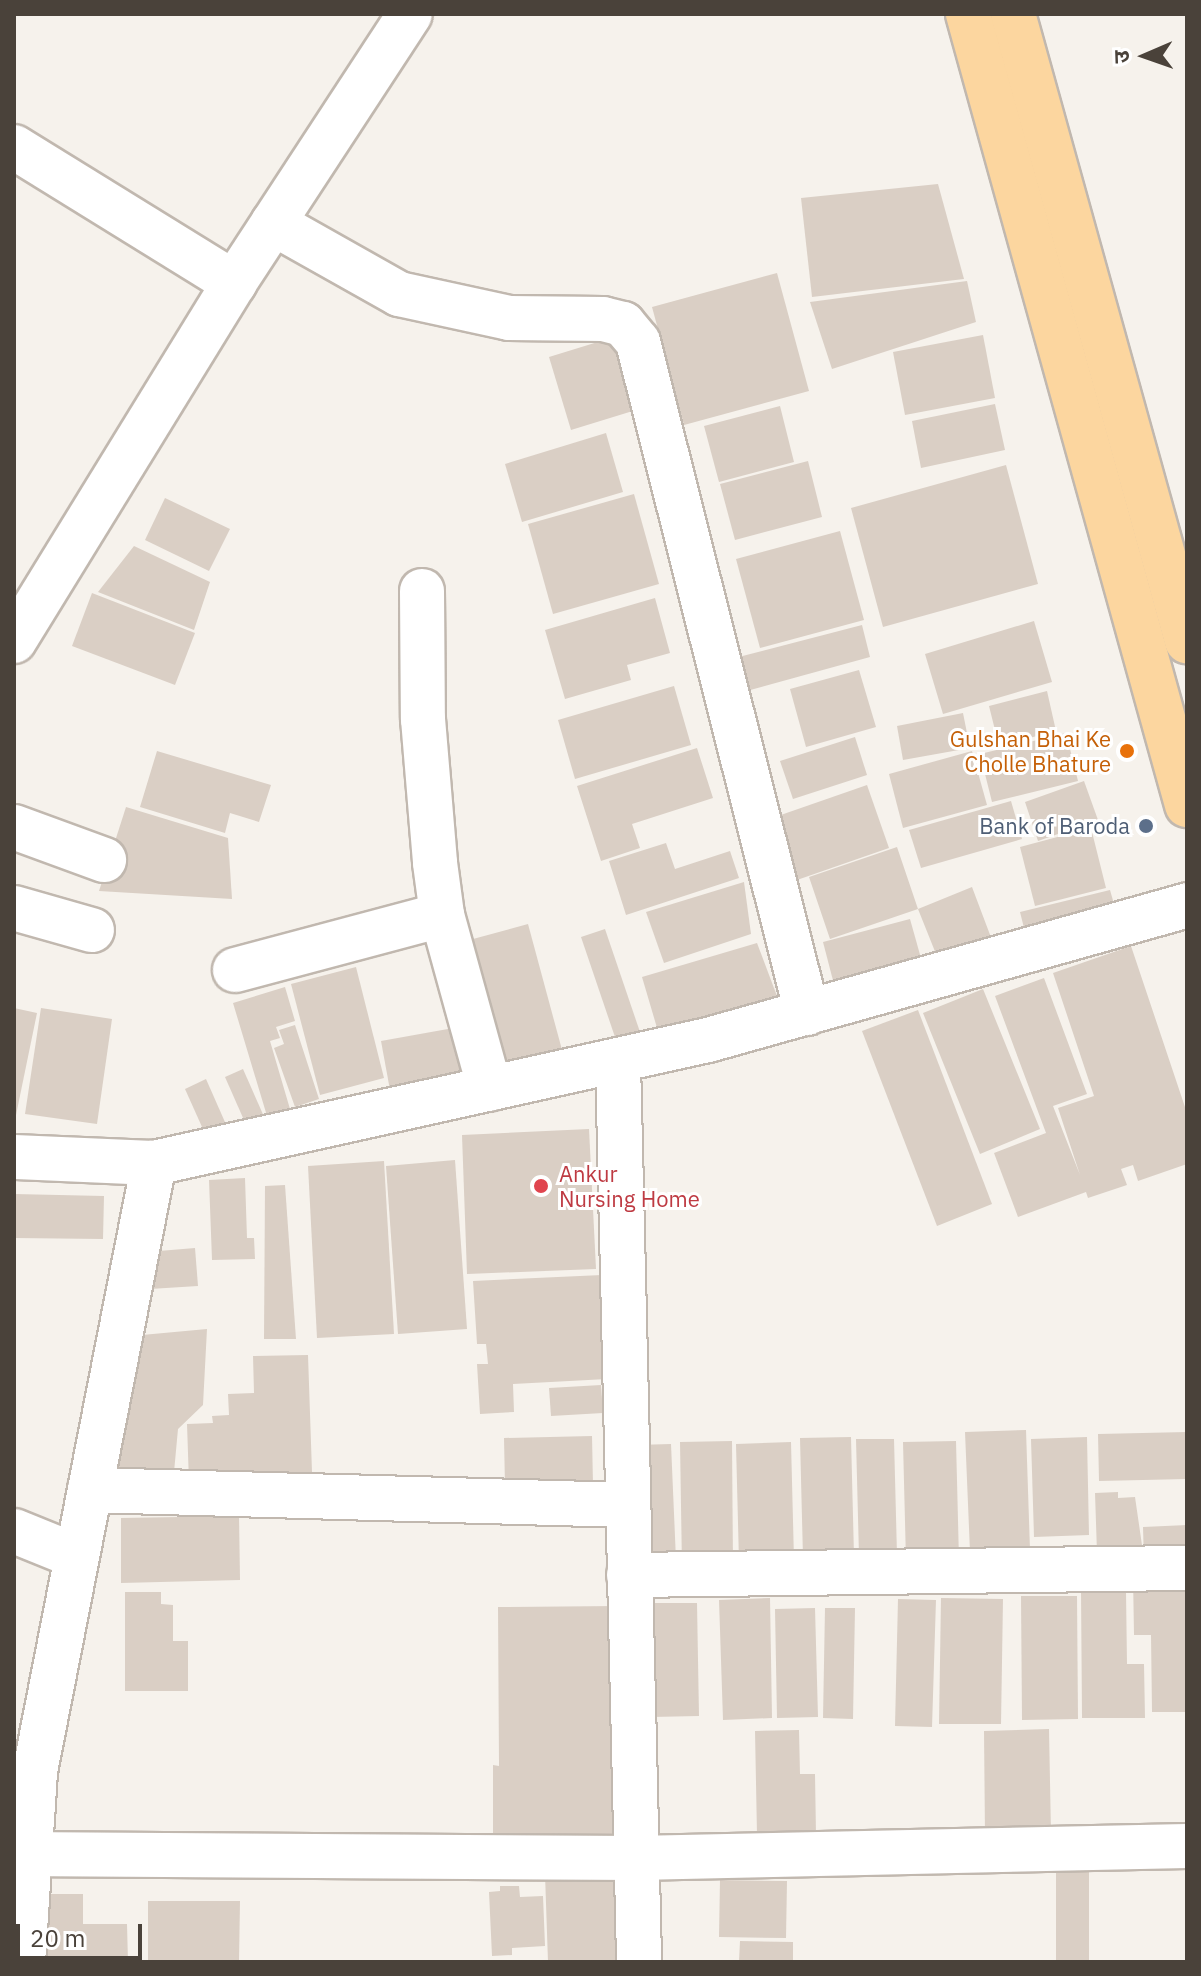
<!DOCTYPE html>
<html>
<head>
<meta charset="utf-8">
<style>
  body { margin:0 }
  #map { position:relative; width:1201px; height:1976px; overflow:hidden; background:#f6f2ec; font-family:"IBM Plex Sans","Noto Sans Devanagari",sans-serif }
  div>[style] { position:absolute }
  .building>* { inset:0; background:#dacfc5 }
  .roads { filter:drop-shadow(2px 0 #c1b8af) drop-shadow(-2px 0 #c1b8af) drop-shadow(0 2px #c1b8af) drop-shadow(0 -2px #c1b8af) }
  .minor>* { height:44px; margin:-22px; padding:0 22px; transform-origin:22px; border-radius:22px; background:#fff }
  .major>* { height:44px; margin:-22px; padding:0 22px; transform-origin:22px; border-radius:22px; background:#fcd69f }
  .dots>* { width:22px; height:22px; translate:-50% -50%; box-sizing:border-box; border:4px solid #fff; border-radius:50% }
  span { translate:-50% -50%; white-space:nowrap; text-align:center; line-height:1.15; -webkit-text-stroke:6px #fff; paint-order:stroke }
  .food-label { font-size:22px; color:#c56008 }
  .right { translate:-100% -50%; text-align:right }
  .service-label { font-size:22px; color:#4e5e75 }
  .health-label { font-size:22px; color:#be3a42 }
  .left { translate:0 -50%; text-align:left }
  .frame { position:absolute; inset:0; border:16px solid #4a423a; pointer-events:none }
  .north { position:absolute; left:1105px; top:16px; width:80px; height:80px; -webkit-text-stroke:6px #fff; paint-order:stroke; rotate:268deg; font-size:22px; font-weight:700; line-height:32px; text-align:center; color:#4a423a }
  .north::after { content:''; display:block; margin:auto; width:28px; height:36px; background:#4a423a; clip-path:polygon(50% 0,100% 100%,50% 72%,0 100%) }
  .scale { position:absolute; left:16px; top:1924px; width:126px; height:36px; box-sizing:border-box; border:4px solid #4a423a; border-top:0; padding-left:10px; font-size:24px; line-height:28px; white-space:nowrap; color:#4a423a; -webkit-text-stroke:6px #fff; paint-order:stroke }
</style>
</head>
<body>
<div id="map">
  <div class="building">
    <i style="clip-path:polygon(938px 184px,964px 279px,812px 297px,801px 198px)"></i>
    <i style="clip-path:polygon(777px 273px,809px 391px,684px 425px,652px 307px)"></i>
    <i style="clip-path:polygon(967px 281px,976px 322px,832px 369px,810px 302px)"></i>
    <i style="clip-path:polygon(983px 335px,995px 398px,905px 415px,893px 352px)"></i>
    <i style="clip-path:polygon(614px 337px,636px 410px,571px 430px,549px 357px)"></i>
    <i style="clip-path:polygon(995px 404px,1005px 450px,921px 468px,912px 421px)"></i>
    <i style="clip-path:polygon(780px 406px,794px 462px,719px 482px,704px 426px)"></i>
    <i style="clip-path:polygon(606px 433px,623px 492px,522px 522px,505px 464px)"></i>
    <i style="clip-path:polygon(808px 461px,822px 517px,735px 540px,720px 484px)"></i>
    <i style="clip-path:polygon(1006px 465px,1038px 584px,883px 627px,851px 508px)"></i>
    <i style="clip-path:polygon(634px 494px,659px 584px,553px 614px,528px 524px)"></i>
    <i style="clip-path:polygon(165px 498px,230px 529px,209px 571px,145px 540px)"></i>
    <i style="clip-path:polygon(840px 531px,864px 620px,760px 648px,736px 559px)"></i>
    <i style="clip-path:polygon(134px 546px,210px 582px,194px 630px,98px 592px)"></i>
    <i style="clip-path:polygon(92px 593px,195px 633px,175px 685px,72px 646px)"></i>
    <i style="clip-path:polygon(655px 598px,670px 653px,627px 665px,631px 680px,565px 699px,545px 630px)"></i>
    <i style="clip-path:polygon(1034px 621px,1052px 682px,943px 714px,925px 654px)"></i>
    <i style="clip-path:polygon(862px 625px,870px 657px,732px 695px,723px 661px)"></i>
    <i style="clip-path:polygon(859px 670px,876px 727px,806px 747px,790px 689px)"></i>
    <i style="clip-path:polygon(674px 686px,691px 745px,575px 779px,558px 720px)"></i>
    <i style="clip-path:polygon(1047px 691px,1056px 731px,999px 746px,989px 706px)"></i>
    <i style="clip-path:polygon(963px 713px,970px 748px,903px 760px,897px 726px)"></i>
    <i style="clip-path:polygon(1066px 733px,1078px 781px,992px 802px,980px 754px)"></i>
    <i style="clip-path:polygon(855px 737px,867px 775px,793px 799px,780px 761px)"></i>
    <i style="clip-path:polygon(697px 748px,713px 798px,632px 824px,640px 848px,601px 861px,577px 786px)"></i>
    <i style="clip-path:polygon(157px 751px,271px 785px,259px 822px,230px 813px,225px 833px,140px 807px)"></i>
    <i style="clip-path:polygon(972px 751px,987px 805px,903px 828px,889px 774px)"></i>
    <i style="clip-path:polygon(1084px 781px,1098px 820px,1038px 841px,1025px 802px)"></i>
    <i style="clip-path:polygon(867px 785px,889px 848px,797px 880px,775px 817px)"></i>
    <i style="clip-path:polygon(1011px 801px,1022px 839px,921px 868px,909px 830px)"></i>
    <i style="clip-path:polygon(126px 807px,228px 838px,232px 899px,99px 891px)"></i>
    <i style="clip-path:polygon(1091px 828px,1106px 888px,1035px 906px,1020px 847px)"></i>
    <i style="clip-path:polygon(666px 843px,675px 869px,730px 851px,739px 878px,626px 915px,609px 861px)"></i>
    <i style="clip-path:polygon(897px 847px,918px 909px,972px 887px,995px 948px,942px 969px,918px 909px,830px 939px,809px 877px)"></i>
    <i style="clip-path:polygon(744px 882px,751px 934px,664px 963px,646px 912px)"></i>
    <i style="clip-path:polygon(1110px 890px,1118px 918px,1027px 940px,1020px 912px)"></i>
    <i style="clip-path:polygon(910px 919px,924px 969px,836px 992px,823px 942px)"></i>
    <i style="clip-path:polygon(528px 924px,565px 1061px,499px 1079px,462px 942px)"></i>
    <i style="clip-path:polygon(605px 929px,641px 1035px,617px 1043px,581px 937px)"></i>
    <i style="clip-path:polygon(757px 943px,780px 1004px,660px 1038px,642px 977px)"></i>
    <i style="clip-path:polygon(1131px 946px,1187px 1113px,1187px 1164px,1138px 1181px,1133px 1165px,1121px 1169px,1127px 1185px,1088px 1198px,1086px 1192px,1018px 1217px,994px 1153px,1046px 1133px,995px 996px,1044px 978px,1087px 1094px,1053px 1106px,1080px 1175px,1058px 1108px,1094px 1096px,1053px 973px)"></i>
    <i style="clip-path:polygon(356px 967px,384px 1078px,320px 1095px,291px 984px)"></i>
    <i style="clip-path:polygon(285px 987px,295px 1021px,276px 1027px,280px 1038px,270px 1041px,290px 1109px,267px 1116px,233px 1003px)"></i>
    <i style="clip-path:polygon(983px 989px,1040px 1129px,980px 1154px,923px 1013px)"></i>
    <i style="clip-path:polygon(14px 1008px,37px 1013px,15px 1120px,14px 1120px)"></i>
    <i style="clip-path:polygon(41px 1008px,112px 1019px,97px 1124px,25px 1114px)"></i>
    <i style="clip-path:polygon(918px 1010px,992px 1204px,937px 1226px,862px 1031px)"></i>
    <i style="clip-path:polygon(295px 1025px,319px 1099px,295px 1107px,274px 1048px,284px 1044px,279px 1030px)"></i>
    <i style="clip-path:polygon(459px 1027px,470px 1086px,392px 1101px,381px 1041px)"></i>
    <i style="clip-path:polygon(243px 1069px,269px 1128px,251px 1136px,225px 1077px)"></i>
    <i style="clip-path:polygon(206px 1079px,232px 1138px,211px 1147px,185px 1089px)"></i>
    <i style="clip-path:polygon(589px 1129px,596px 1269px,467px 1274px,462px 1135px)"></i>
    <i style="clip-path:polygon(455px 1160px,467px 1329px,398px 1334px,386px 1166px)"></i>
    <i style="clip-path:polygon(384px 1161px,394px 1334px,317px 1338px,308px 1166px)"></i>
    <i style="clip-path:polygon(245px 1178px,247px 1238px,254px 1238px,255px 1259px,212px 1260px,209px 1180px)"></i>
    <i style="clip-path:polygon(285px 1185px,296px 1339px,264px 1339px,265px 1186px)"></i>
    <i style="clip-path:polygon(14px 1194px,104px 1196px,103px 1239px,14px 1238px)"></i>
    <i style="clip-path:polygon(195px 1248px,198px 1286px,150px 1289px,147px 1252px)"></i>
    <i style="clip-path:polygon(602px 1275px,607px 1379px,513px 1384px,514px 1412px,480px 1414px,477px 1364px,488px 1364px,486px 1344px,477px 1344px,473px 1281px)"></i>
    <i style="clip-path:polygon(207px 1329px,203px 1405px,178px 1429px,173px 1483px,115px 1485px,142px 1335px)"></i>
    <i style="clip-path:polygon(308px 1355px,312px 1472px,218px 1474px,189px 1483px,187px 1424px,213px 1423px,212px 1416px,229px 1415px,228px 1394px,254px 1393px,253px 1356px)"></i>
    <i style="clip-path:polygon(601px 1385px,603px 1413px,551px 1416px,549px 1388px)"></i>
    <i style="clip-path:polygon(1026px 1430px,1030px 1550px,970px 1552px,965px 1432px)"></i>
    <i style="clip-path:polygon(1187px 1432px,1187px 1479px,1099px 1481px,1098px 1434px)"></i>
    <i style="clip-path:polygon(592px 1436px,593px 1485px,505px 1486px,504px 1438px)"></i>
    <i style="clip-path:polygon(851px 1437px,854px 1556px,803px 1558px,800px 1438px)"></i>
    <i style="clip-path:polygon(1087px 1437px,1089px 1535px,1034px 1537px,1031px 1439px)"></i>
    <i style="clip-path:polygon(856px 1439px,894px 1439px,897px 1555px,859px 1556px)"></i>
    <i style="clip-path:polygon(732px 1441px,733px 1567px,682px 1568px,680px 1442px)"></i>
    <i style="clip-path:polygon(956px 1441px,959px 1560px,906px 1561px,903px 1442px)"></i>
    <i style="clip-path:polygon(791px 1442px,794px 1560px,739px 1562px,736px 1444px)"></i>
    <i style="clip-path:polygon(671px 1444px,676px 1560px,641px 1561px,636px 1445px)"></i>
    <i style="clip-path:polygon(1118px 1492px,1118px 1498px,1135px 1497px,1143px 1552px,1097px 1553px,1095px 1493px)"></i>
    <i style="clip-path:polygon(239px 1516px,240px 1580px,121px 1583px,121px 1518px)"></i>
    <i style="clip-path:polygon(1187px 1525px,1187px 1560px,1144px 1562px,1143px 1527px)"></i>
    <i style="clip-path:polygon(1133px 1576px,1187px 1576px,1187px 1712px,1152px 1712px,1151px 1635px,1134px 1635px)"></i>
    <i style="clip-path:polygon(1081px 1591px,1126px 1591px,1127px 1664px,1144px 1664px,1145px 1718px,1082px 1718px)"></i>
    <i style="clip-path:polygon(125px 1592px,161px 1592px,161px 1604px,173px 1605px,173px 1641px,188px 1641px,188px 1691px,125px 1691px)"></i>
    <i style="clip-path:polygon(1021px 1596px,1077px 1596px,1078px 1719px,1022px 1720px)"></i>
    <i style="clip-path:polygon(770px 1598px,772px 1718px,723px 1720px,719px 1600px)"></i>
    <i style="clip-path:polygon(941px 1598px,1003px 1599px,1001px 1724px,939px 1724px)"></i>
    <i style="clip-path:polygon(898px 1599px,936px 1600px,932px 1727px,895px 1726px)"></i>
    <i style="clip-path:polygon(649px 1603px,697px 1603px,699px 1716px,651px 1717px)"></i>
    <i style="clip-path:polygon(617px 1606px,618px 1840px,493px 1842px,493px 1765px,499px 1766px,498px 1607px)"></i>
    <i style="clip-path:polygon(815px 1608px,818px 1717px,777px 1718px,775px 1609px)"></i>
    <i style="clip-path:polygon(825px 1608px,855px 1608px,853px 1719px,823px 1718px)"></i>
    <i style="clip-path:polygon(1049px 1729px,1051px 1834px,985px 1835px,984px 1731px)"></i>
    <i style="clip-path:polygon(799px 1730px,800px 1774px,815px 1774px,816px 1834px,757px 1835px,755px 1731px)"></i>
    <i style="clip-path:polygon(624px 1872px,627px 1962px,548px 1962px,545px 1874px)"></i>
    <i style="clip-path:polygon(1056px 1872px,1089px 1872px,1089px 1962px,1056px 1962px)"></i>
    <i style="clip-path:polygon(720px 1880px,787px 1881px,786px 1938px,719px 1937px)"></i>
    <i style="clip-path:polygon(500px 1886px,519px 1886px,520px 1897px,543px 1896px,545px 1946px,512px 1948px,512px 1955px,492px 1956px,489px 1892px,500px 1891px)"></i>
    <i style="clip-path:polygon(44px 1894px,83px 1894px,83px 1924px,127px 1924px,128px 1962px,45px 1962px)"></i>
    <i style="clip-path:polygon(148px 1901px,240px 1901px,239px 1962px,148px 1962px)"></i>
    <i style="clip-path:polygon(740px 1941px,793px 1942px,793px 1962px,739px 1962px)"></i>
  </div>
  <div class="roads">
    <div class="minor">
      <i style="left:14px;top:147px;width:259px;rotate:31.7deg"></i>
      <i style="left:273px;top:223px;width:145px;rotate:29.4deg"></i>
      <i style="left:399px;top:294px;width:113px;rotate:12.3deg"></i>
      <i style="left:509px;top:318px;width:94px;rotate:0.6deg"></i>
      <i style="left:603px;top:319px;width:21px;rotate:14deg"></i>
      <i style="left:623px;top:324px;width:23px;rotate:50deg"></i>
      <i style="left:638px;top:342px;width:692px;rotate:75.86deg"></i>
      <i style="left:422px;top:591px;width:128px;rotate:89.6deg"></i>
      <i style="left:423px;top:719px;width:144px;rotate:85.2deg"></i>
      <i style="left:435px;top:863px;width:52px;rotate:82.3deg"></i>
      <i style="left:442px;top:915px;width:180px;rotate:74.6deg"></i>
      <i style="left:14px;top:641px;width:420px;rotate:-58.4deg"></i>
      <i style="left:234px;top:283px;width:321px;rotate:-56.8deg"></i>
      <i style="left:14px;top:827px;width:96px;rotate:20.1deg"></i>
      <i style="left:14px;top:908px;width:81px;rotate:15.8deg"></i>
      <i style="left:235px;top:970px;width:214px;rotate:-14.9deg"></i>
      <i style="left:618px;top:1061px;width:901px;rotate:88.66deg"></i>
      <i style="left:14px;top:1157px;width:140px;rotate:2.5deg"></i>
      <i style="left:154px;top:1163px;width:567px;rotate:-12.52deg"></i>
      <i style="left:708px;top:1040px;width:498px;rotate:-15.7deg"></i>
      <i style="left:90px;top:1490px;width:538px;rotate:1.6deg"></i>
      <i style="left:14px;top:1531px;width:67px;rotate:22deg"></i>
      <i style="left:629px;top:1575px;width:558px;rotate:-0.72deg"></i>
      <i style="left:14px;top:1854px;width:622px;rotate:0.37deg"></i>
      <i style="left:636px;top:1858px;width:551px;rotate:-1.25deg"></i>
      <i style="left:23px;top:1962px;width:191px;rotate:-86.4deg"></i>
      <i style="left:35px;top:1771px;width:620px;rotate:-78.93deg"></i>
    </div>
    <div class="major">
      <i style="left:968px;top:14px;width:821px;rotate:74.52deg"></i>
      <i style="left:1013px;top:14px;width:651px;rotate:74.49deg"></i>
    </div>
  </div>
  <div class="dots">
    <i style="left:1127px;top:751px;background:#e8710a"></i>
    <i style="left:1146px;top:826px;background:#5c6f8a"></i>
    <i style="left:541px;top:1186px;background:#e0444e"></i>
  </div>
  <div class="food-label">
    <span class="right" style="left:1111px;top:751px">Gulshan Bhai Ke<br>Cholle Bhature</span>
  </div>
  <div class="service-label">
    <span class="right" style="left:1130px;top:826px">Bank of Baroda</span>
  </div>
  <div class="health-label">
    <span class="left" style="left:559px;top:1186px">Ankur<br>Nursing Home</span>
  </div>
  <div class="frame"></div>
  <div class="north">उ</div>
  <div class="scale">20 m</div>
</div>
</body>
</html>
